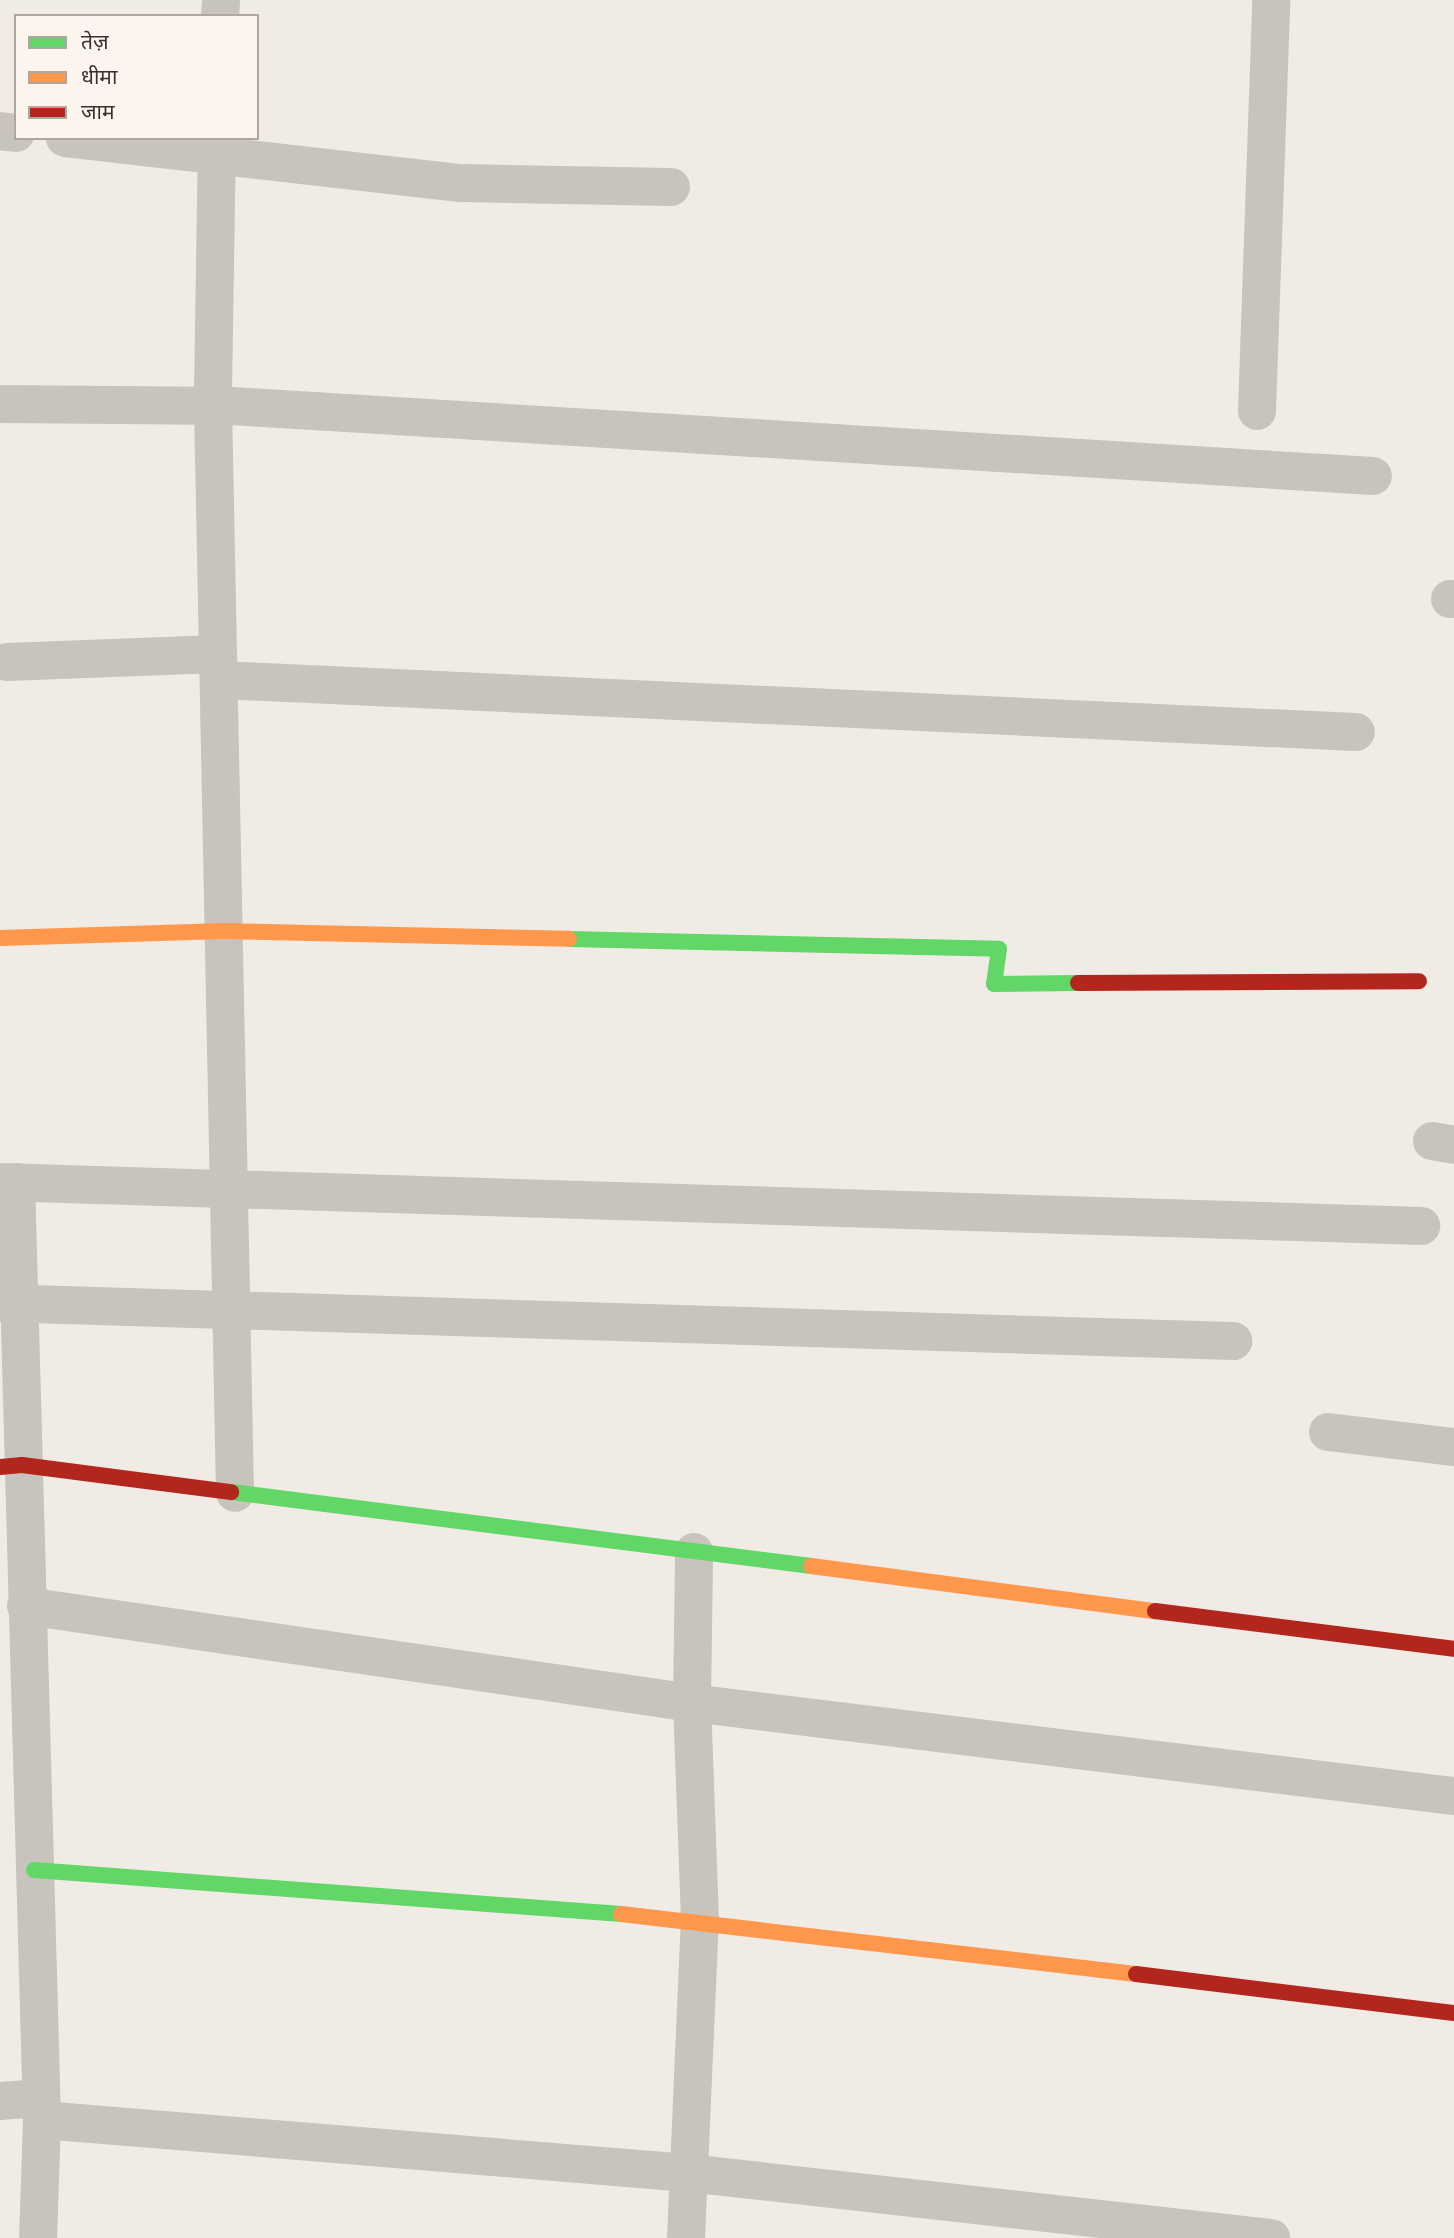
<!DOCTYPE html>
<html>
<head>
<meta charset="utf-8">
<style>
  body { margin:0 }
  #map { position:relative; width:1454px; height:2238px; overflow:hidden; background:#f0ebe5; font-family:"Archivo Narrow","Noto Sans Devanagari",sans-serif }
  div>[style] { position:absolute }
  .street>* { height:38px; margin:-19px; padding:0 19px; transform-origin:19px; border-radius:19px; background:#c9c3be }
  .fast>* { height:16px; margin:-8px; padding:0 8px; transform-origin:8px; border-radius:8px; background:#63d668 }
  .slow>* { height:16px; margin:-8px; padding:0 8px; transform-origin:8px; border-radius:8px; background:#ff974d }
  .jam>* { height:16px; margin:-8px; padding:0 8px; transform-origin:8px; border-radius:8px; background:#b3261e }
  span { translate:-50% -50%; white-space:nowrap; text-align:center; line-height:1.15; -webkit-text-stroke:6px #fbf5ee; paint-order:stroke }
  .legend { position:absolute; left:14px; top:14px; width:245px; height:126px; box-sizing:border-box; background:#fbf5ee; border:2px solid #aea6a0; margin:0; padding:9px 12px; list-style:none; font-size:21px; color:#3b302b }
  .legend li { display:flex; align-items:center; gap:14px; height:35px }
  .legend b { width:35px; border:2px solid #aea6a0 }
</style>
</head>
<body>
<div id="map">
  <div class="street">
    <i style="left:220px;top:16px;width:16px;rotate:-86deg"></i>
    <i style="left:0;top:131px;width:16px;rotate:7deg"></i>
    <i style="left:65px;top:138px;width:400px;rotate:6.5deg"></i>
    <i style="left:462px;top:183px;width:209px;rotate:1.1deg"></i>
    <i style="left:217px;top:138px;width:268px;rotate:90.9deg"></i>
    <i style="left:213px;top:406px;width:1087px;rotate:88.84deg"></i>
    <i style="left:0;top:404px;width:232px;rotate:0.5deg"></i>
    <i style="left:232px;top:406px;width:1143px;rotate:3.51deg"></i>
    <i style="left:1257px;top:411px;width:411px;rotate:-88deg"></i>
    <i style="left:1450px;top:599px;width:4px"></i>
    <i style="left:7px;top:662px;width:211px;rotate:-2.2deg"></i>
    <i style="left:219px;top:680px;width:1138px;rotate:2.62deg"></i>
    <i style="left:1432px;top:1141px;width:22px;rotate:10deg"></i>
    <i style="left:0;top:1182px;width:1422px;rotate:1.77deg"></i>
    <i style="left:16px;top:1182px;width:938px;rotate:88.41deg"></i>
    <i style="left:42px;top:2120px;width:118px;rotate:91.9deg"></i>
    <i style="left:0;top:1303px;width:1234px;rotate:1.77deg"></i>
    <i style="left:1328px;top:1432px;width:127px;rotate:6.8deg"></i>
    <i style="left:26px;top:1606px;width:673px;rotate:8.29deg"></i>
    <i style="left:692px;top:1703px;width:768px;rotate:6.96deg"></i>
    <i style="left:0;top:2101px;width:41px;rotate:-4.2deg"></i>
    <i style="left:42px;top:2120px;width:648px;rotate:4.69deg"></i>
    <i style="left:688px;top:2173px;width:587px;rotate:6.36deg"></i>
    <i style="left:686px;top:2238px;width:318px;rotate:-87.5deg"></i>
    <i style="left:700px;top:1920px;width:217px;rotate:-92.1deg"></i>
    <i style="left:692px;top:1703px;width:151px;rotate:-89.2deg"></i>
  </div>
  <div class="fast">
    <i style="left:569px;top:939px;width:430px;rotate:1.3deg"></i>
    <i style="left:999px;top:949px;width:35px;rotate:98deg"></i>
    <i style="left:994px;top:984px;width:84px;rotate:-0.7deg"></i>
    <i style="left:231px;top:1492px;width:585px;rotate:7.27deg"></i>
    <i style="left:34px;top:1870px;width:589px;rotate:4.29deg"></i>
  </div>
  <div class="slow">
    <i style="left:0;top:938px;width:224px;rotate:-1.8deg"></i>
    <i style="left:224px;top:931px;width:345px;rotate:1.3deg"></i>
    <i style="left:811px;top:1566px;width:347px;rotate:7.5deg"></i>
    <i style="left:621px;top:1914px;width:518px;rotate:6.65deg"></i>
  </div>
  <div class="jam">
    <i style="left:1078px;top:983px;width:341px;rotate:-0.3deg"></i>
    <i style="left:0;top:1467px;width:22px;rotate:-5deg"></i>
    <i style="left:22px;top:1465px;width:211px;rotate:7.4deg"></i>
    <i style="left:1155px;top:1611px;width:301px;rotate:7.2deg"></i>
    <i style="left:1136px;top:1974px;width:320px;rotate:7deg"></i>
  </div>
  <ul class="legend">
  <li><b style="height:9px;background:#63d668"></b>तेज़</li>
  <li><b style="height:9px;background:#ff974d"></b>धीमा</li>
  <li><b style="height:9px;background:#b3261e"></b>जाम</li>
  </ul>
</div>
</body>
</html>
